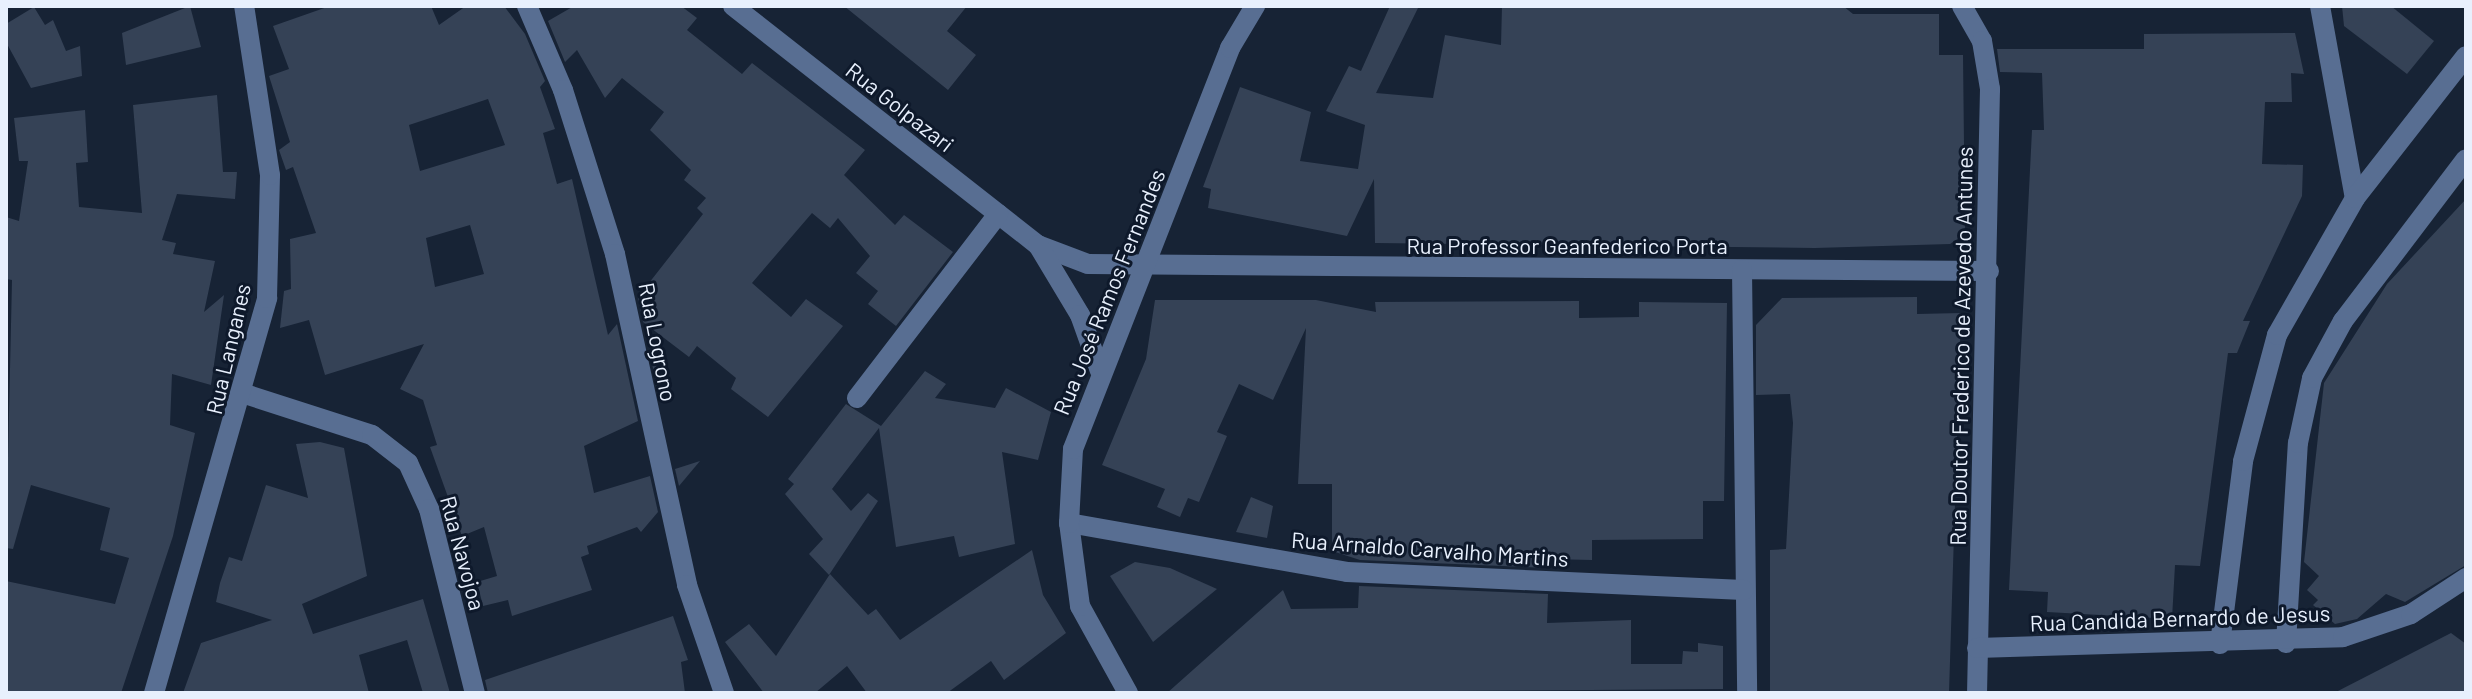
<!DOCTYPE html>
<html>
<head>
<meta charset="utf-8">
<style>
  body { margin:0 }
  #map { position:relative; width:2472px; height:699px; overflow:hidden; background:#172335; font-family:Barlow,sans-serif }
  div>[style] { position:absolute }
  .building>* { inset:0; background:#354256 }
  .minor>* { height:20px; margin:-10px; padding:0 10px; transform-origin:10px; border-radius:10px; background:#586e92 }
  span { translate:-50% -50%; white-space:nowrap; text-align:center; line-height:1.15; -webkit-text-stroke:6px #0e192b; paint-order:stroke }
  .street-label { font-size:22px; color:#e8f0fd }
  .frame { position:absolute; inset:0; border:8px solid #e8f0fd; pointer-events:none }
</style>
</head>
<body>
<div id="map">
  <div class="building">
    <i style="clip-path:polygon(190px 6px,201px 47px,126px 65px,122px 33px)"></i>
    <i style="clip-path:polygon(evenodd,330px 6px,431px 6px,439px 25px,466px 6px,504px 6px,525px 34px,545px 81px,540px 87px,555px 129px,543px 133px,557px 184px,572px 179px,608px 335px,617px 324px,638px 421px,584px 446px,594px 493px,650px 476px,658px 512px,641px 532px,637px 527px,587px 546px,589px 554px,581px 557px,592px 590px,512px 616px,508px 600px,483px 606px,477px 582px,497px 576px,484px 527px,462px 536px,430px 447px,437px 445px,423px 400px,400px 389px,424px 344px,325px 375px,309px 320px,280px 328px,284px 291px,291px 289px,290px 239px,316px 233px,293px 167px,286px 170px,279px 150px,290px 142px,269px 76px,289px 69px,273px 26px,330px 6px,488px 99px,505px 145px,420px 171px,409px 125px,488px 99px,330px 6px,470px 225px,484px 274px,435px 287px,426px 238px,470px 225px)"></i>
    <i style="clip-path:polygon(574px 6px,681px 6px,697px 18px,687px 30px,742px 74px,752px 63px,865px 150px,844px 175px,895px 225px,904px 215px,953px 252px,896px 326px,868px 304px,878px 291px,856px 273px,870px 256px,838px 218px,830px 228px,812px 213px,752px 283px,791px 317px,806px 299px,843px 326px,768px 417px,731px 389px,736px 378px,697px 346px,689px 357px,643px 322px,638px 297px,703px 214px,697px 208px,706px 198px,684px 180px,691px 170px,650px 130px,664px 112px,622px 78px,605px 98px,577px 50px,565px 62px,548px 21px)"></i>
    <i style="clip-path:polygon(844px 6px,967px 6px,947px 31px,976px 55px,948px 90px)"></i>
    <i style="clip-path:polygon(1390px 6px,1419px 6px,1376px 93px,1433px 98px,1445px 35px,1501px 45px,1502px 6px,1843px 6px,1853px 14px,1939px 14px,1939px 55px,1963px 55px,1965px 234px,1950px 244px,1815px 248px,1375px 243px,1374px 179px,1347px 236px,1208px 208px,1211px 189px,1203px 187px,1240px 87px,1311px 112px,1300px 161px,1358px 169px,1365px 125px,1326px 111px,1349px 66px,1361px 71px)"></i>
    <i style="clip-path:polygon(2342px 6px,2391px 6px,2434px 41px,2407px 74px,2344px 26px)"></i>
    <i style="clip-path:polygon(34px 7px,45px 25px,53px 20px,66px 51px,80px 46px,82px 76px,31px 88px,6px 42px,6px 24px)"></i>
    <i style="clip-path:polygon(2295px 33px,2304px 74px,2291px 73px,2292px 102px,2265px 102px,2262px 164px,2303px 165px,2302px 196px,2243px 321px,2250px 321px,2237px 353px,2228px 353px,2200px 566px,2175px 565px,2172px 619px,2047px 612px,2048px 592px,2009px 590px,2032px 130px,2044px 130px,2042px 73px,2000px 72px,1997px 49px,2144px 49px,2144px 34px)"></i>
    <i style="clip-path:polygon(217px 95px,223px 172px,237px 172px,235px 199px,177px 194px,162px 240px,176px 243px,173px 254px,215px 261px,204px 312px,224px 295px,211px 385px,172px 374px,170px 425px,195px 433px,173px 536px,121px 693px,6px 693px,6px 581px,115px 604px,129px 558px,100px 550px,110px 508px,31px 485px,13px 549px,6px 548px,12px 280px,6px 279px,6px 217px,19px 221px,28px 161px,19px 161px,14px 118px,85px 110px,88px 162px,76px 163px,79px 207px,142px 213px,133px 105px)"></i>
    <i style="clip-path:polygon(2466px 199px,2466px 565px,2405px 602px,2386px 594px,2357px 619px,2335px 624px,2313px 605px,2318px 600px,2307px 590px,2319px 576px,2304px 562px,2324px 383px,2387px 284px)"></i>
    <i style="clip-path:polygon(1917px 297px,1917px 314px,1961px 313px,1949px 693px,1770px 693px,1770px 550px,1786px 549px,1793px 423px,1790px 394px,1756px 395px,1756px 325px,1782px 298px)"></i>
    <i style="clip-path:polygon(1155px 300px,1316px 300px,1376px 312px,1375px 302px,1579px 301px,1579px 318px,1639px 317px,1639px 302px,1727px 303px,1724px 501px,1703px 501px,1703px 539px,1592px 540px,1592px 560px,1548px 559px,1548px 568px,1360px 560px,1332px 551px,1332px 484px,1298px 484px,1306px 328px,1273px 400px,1239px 384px,1217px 432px,1227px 436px,1199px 502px,1188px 498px,1180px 517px,1157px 507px,1165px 489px,1102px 465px,1146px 359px)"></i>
    <i style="clip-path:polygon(651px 359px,670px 382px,659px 396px)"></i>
    <i style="clip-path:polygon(925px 371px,946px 384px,935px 398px,995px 408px,1006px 388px,1051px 412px,1038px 460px,1002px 452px,1015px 544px,959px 557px,954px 536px,896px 547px,879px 428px,832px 489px,851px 511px,868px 493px,878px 501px,829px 575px,809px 554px,823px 539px,785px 494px,794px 484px,788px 479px,846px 404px,881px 426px)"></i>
    <i style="clip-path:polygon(320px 442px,344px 448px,367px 576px,302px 604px,313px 634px,423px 599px,450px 693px,423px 693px,407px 640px,359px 655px,369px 693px,183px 693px,201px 643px,272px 620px,216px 602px,220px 583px,229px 557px,242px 561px,266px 485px,308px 498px,296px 444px)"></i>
    <i style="clip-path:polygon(700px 461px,679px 486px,675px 469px)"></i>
    <i style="clip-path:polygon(1251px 497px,1273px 506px,1267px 538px,1236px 532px)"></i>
    <i style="clip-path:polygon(1032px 550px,1043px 595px,1066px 633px,1004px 680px,991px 661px,947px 693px,867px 693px,847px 666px,815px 693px,764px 693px,725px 642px,749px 624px,776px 656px,830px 574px,868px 615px,876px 609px,900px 640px)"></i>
    <i style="clip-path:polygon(1135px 562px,1170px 568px,1217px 589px,1153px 642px,1110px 576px)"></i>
    <i style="clip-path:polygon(1359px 586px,1548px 594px,1547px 623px,1631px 620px,1631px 664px,1682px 664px,1683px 651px,1698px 652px,1698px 643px,1723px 646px,1723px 689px,1167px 693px,1283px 590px,1291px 609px,1358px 608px)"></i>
    <i style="clip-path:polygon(673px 616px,688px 660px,681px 662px,685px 693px,488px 693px,485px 680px)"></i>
    <i style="clip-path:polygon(2451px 633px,2466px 644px,2466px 693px,2334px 693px)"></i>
  </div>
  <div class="minor">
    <i style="left:527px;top:6px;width:91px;rotate:66.8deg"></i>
    <i style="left:563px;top:90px;width:172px;rotate:72.4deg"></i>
    <i style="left:615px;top:254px;width:339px;rotate:77.7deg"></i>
    <i style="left:687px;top:585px;width:114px;rotate:71.1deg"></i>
    <i style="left:733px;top:6px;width:387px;rotate:38.1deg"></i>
    <i style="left:1038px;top:245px;width:53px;rotate:20.8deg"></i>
    <i style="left:1088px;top:264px;width:901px;rotate:0.45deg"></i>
    <i style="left:1962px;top:6px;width:40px;rotate:60.3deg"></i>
    <i style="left:1982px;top:41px;width:49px;rotate:80.5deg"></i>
    <i style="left:1990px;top:89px;width:604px;rotate:91.23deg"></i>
    <i style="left:2320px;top:6px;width:195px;rotate:79.7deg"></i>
    <i style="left:1038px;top:245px;width:82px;rotate:59deg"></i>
    <i style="left:1080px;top:315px;width:59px;rotate:70.3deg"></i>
    <i style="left:1742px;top:270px;width:423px;rotate:89.3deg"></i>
    <i style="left:245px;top:394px;width:133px;rotate:17.9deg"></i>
    <i style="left:372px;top:435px;width:46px;rotate:37.9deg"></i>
    <i style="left:408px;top:463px;width:51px;rotate:65.5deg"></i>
    <i style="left:429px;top:509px;width:190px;rotate:76deg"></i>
    <i style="left:857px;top:398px;width:232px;rotate:-52.5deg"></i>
    <i style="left:1069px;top:523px;width:282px;rotate:10deg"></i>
    <i style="left:1347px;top:572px;width:397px;rotate:2.6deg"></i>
    <i style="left:2286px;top:643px;width:200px;rotate:-86.6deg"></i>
    <i style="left:2298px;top:443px;width:66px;rotate:-77.8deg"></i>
    <i style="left:2312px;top:378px;width:65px;rotate:-61.5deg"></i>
    <i style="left:2343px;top:321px;width:203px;rotate:-52.8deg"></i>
    <i style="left:2220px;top:644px;width:184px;rotate:-82.8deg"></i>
    <i style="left:2243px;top:461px;width:131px;rotate:-74.9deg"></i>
    <i style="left:2277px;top:335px;width:158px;rotate:-60.3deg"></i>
    <i style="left:2355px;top:198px;width:180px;rotate:-52deg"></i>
    <i style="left:1977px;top:648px;width:366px;rotate:-1.7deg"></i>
    <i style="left:2343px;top:637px;width:72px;rotate:-18.7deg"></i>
    <i style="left:2411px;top:614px;width:66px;rotate:-33.2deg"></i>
    <i style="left:154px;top:693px;width:411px;rotate:-74deg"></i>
    <i style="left:267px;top:298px;width:123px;rotate:-88.6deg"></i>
    <i style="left:270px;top:175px;width:171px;rotate:-98.7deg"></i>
    <i style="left:1128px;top:693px;width:99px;rotate:-118.9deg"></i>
    <i style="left:1080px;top:606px;width:84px;rotate:-97.5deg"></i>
    <i style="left:1069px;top:523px;width:74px;rotate:-86.9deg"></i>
    <i style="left:1073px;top:449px;width:431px;rotate:-68.6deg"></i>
    <i style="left:1230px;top:48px;width:49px;rotate:-59.2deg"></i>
  </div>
  <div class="street-label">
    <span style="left:900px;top:107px;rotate:38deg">Rua Golpazari</span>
    <span style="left:1567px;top:246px">Rua Professor Geanfederico Porta</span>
    <span style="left:1109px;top:292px;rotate:-68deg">Rua José Ramos Fernandes</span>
    <span style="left:658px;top:342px;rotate:79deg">Rua Logrono</span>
    <span style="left:1961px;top:346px;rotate:-89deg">Rua Doutor Frederico de Azevedo Antunes</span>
    <span style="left:228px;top:349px;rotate:-77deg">Rua Langanes</span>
    <span style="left:1430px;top:549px;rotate:4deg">Rua Arnaldo Carvalho Martins</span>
    <span style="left:463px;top:553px;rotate:75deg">Rua Navojoa</span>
    <span style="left:2180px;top:618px;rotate:-2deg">Rua Candida Bernardo de Jesus</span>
  </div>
  <div class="frame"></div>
</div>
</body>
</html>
